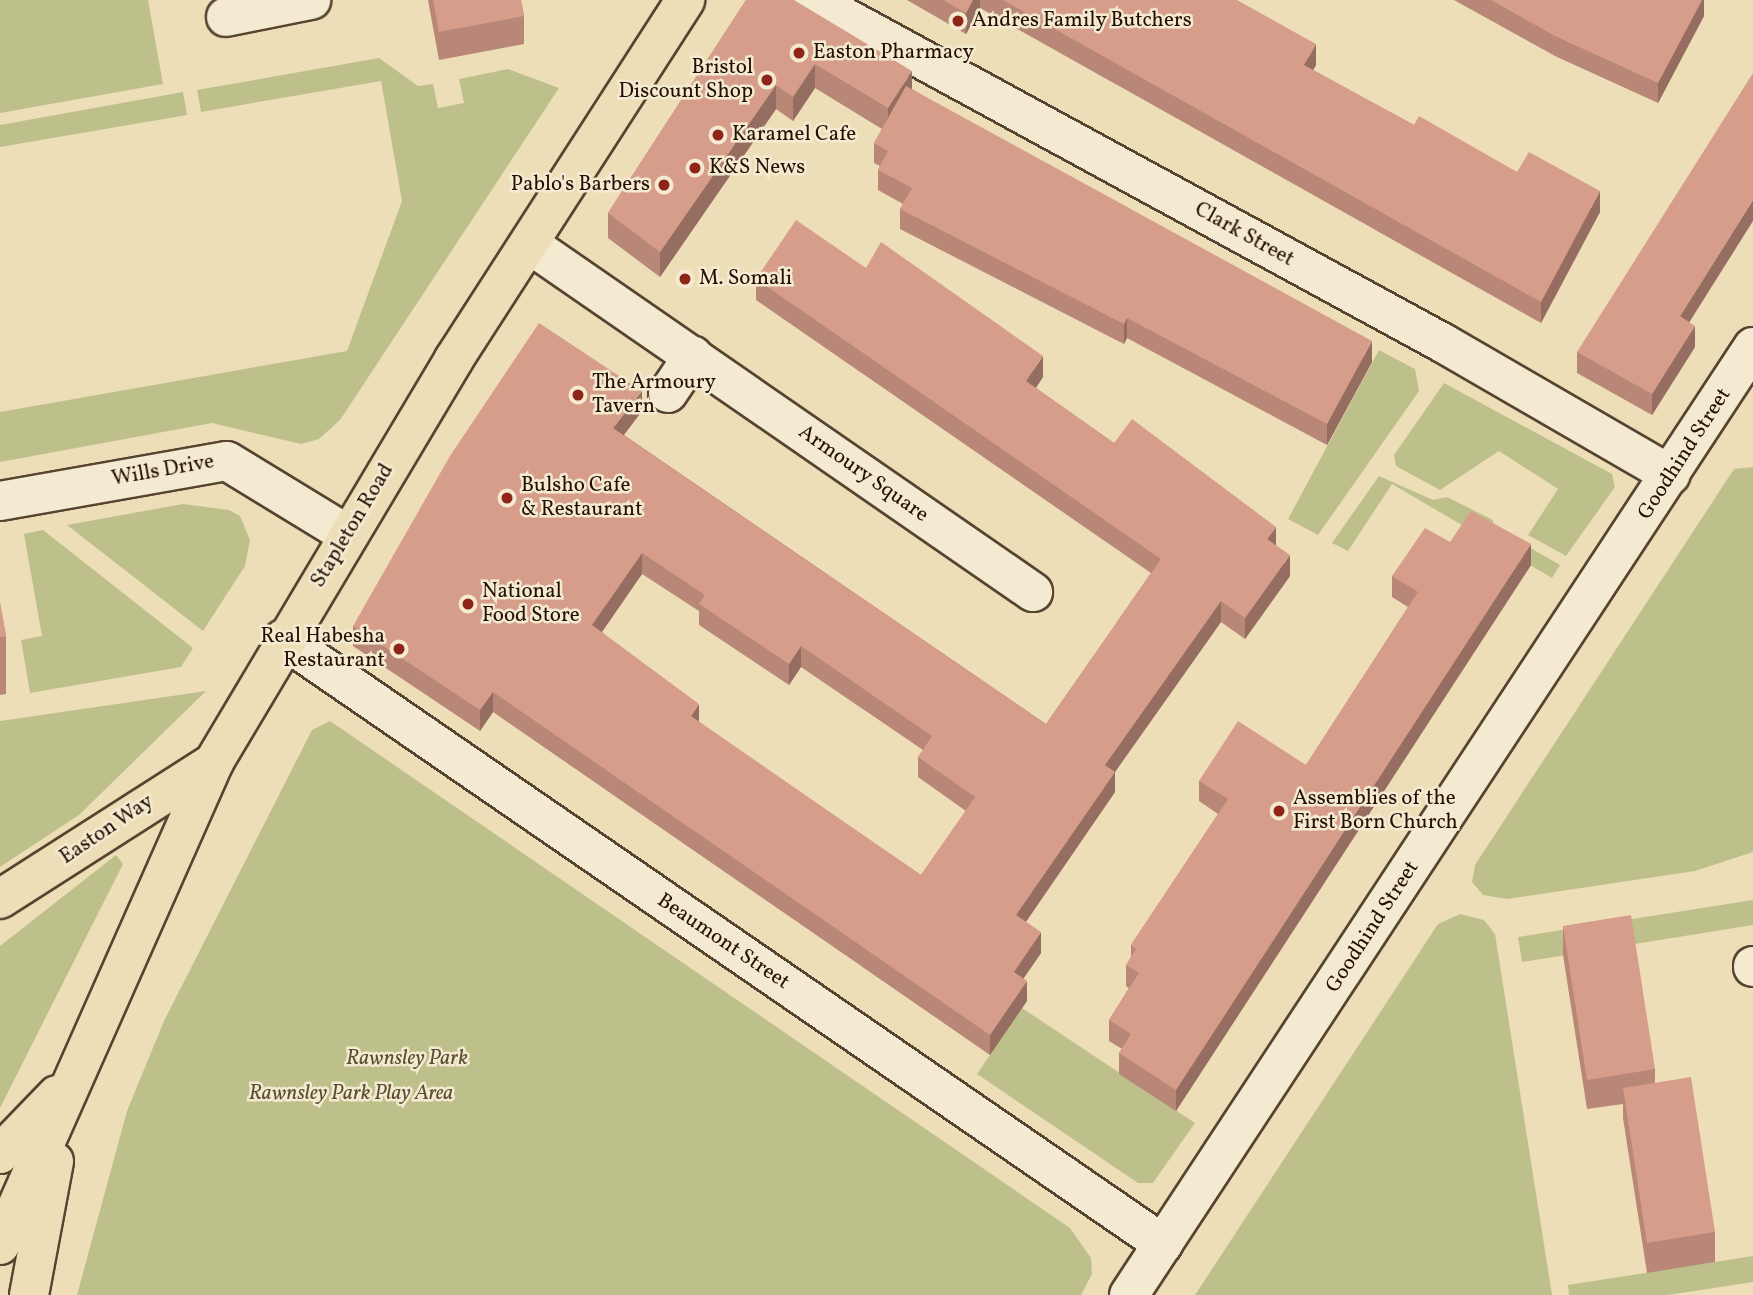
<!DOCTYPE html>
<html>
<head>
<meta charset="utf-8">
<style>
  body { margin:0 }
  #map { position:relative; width:1753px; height:1295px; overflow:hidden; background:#eedeb8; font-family:Vollkorn,serif }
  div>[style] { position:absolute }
  .green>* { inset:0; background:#bec08b }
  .roads { filter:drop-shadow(2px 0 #564430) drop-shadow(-2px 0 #564430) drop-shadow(0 2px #564430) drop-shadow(0 -2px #564430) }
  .minor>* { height:38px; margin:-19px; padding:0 19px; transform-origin:19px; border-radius:19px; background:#f4ead1 }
  .major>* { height:38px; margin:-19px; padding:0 19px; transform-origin:19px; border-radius:19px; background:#eedeb8 }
  .wall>* { inset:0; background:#b88777 }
  .shaded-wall>* { inset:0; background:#966e61 }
  .building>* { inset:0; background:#d69d8a }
  .dots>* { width:19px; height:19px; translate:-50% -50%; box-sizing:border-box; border:4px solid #f4ead1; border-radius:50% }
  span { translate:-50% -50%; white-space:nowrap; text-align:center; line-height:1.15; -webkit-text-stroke:5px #f4ead1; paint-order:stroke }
  .poi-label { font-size:21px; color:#241002 }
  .left { translate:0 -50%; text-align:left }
  .right { translate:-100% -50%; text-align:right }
  .street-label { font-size:21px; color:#241002 }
  .park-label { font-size:21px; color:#5a4e32; font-style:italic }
</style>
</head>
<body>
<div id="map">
  <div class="green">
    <i style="clip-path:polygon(0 0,148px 0,163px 84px,0 113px)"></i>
    <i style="clip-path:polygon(379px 58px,418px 86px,433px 84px,438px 108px,464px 103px,459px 79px,508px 69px,559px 88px,340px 420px,319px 439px,301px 444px,212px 423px,0 462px,0 412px,347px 351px,402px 201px,381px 81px,201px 112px,197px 90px)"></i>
    <i style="clip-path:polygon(183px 92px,187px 115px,0 147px,0 125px)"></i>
    <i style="clip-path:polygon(1379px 350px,1415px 369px,1419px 391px,1318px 535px,1288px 519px)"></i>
    <i style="clip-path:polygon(1444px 383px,1612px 474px,1615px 487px,1566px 556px,1528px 535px,1558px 489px,1499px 451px,1440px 490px,1396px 466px,1394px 455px)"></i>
    <i style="clip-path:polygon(1753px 467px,1753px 852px,1695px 871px,1507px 899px,1483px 895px,1472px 882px,1475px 865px,1734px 469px)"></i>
    <i style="clip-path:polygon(1379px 476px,1433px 500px,1447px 497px,1493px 520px,1494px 527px,1560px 565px,1552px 578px,1392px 484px,1348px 551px,1332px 543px)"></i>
    <i style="clip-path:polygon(183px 504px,229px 510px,240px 516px,250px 540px,245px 566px,203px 631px,67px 525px)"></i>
    <i style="clip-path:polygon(43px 530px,193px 648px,181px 667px,30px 693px,21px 640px,42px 636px,24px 534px)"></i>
    <i style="clip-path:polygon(206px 691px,79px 815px,0 867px,0 721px)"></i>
    <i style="clip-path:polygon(330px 721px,1070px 1228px,1091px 1258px,1092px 1274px,1081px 1295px,77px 1295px,127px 1111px,164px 1021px,312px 730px)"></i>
    <i style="clip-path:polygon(116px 855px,123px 864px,0 1108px,0 946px)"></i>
    <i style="clip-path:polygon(1753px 900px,1753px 925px,1522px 962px,1518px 937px)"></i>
    <i style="clip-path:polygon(1460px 914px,1484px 920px,1495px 934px,1552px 1295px,1195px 1295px,1438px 924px)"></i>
    <i style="clip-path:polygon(1022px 1008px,1195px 1123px,1153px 1183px,1138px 1183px,977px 1074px)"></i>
    <i style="clip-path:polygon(1753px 1256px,1753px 1282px,1668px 1295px,1569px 1295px,1568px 1285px)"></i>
  </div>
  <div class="roads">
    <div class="minor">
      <i style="left:813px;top:0;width:717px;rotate:28.57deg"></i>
      <i style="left:1443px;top:343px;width:263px;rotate:30.1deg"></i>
      <i style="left:226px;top:17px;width:87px;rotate:-11.3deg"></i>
      <i style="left:532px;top:246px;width:609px;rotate:34.63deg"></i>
      <i style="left:668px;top:393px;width:45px;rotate:-56deg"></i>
      <i style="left:0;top:501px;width:230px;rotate:-10deg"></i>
      <i style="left:227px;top:461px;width:142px;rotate:31.4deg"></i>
      <i style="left:283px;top:639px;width:1068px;rotate:34.51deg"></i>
      <i style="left:1753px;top:966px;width:1px;rotate:90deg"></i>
      <i style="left:1129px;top:1295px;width:1135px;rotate:-56.65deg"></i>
    </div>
    <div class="major">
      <i style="left:0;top:899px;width:254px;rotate:-32.6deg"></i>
      <i style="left:0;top:1154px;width:82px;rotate:-46deg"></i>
      <i style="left:0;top:1245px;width:528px;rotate:-66.1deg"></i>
      <i style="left:214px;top:762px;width:469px;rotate:-59.2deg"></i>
      <i style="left:454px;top:359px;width:427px;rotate:-57.2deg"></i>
      <i style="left:29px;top:1295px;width:136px;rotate:-79.4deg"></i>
    </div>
  </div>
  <div class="wall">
    <i style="clip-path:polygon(428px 0,521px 0,524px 16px,524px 44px,439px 60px)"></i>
    <i style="clip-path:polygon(746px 0,912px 89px,1372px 362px,1327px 445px,1127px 338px,1124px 344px,900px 229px,900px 209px,903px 204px,878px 190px,878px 170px,880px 166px,874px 163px,874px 143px,882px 129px,815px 88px,793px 121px,776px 109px,660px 277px,608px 238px,608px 213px)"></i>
    <i style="clip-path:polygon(907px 0,1237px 0,1316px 65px,1313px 70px,1414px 125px,1517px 172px,1600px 212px,1541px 323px,980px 8px,966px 34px)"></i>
    <i style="clip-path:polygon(1454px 0,1704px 0,1704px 16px,1658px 103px,1555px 56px)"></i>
    <i style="clip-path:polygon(evenodd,866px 268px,1043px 377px,1036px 388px,1114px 443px,1276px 545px,1290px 576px,1245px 639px,1221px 622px,1115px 772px,1115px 792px,1026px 922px,1041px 953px,1024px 978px,1027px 1001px,990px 1055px,493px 712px,480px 731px,353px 646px,353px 626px,642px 411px,624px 435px,1046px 724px,1151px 573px,756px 300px,756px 279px,866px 268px,642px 574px,699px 611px,699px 625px,789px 685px,801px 667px,923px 750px,918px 757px,918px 777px,966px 811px,921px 875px,699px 723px,602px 632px,642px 574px)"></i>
    <i style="clip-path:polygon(1689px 322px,1695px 347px,1652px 415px,1577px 373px,1577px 352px)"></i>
    <i style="clip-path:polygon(1450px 542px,1531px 565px,1176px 1111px,1119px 1074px,1119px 1053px,1122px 1049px,1109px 1041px,1109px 1020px,1129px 988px,1126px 986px,1126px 965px,1131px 957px,1131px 945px,1218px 814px,1199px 801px,1199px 781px,1306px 765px,1408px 607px,1392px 597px,1392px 576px)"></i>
    <i style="clip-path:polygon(0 603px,6px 636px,6px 694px,0 695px)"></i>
    <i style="clip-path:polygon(1563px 926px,1655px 1069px,1655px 1083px,1715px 1232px,1715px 1262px,1647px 1273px,1623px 1118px,1623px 1104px,1587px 1109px,1563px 955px)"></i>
  </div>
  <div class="shaded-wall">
    <i style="clip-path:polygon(973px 0,980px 0,980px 8px,966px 34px,966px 13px)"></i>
    <i style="clip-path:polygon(1702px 0,1704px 0,1704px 16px,1658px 103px,1658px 83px)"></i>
    <i style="clip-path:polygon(1316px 44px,1316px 65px,1304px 86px,1304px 65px)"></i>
    <i style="clip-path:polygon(815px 64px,815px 88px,793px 121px,793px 97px)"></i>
    <i style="clip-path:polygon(912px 71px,912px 95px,888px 133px,888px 108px)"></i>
    <i style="clip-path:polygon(776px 85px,776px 109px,660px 277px,660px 252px)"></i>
    <i style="clip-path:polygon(1600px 191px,1600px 212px,1541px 323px,1541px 302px)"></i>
    <i style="clip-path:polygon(1753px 200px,1753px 221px,1680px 337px,1680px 316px)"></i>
    <i style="clip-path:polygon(1127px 318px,1127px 338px,1124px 344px,1124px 324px)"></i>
    <i style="clip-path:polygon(1695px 326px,1695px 347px,1652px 415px,1652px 394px)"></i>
    <i style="clip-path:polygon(1372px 341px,1372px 362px,1327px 445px,1327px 424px)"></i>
    <i style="clip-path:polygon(1043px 356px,1043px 377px,1026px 402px,1026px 381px)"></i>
    <i style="clip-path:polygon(642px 391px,642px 411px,613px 449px,613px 428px)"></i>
    <i style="clip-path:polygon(1276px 527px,1276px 547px,1267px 539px)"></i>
    <i style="clip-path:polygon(1531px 544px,1531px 565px,1176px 1111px,1176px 1090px)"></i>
    <i style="clip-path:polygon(642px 553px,642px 574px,592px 646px,592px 625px)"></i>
    <i style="clip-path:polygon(1290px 555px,1290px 576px,1245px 639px,1245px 618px)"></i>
    <i style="clip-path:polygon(1221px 601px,1221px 622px,1105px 786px,1105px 765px)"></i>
    <i style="clip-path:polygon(801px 646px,801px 667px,789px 685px,789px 664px)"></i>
    <i style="clip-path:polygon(493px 692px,493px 712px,480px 731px,480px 710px)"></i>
    <i style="clip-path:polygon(699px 704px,699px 724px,691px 716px)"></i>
    <i style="clip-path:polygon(1115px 772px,1115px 792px,1016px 936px,1016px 915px)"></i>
    <i style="clip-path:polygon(1041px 932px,1041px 953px,1014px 992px,1014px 972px)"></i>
    <i style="clip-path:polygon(1027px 981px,1027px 1001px,990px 1055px,990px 1035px)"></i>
  </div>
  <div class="building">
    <i style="clip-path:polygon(433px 0,521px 0,524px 16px,439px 32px)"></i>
    <i style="clip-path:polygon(746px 0,794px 0,912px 71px,888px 108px,815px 64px,793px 97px,776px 85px,660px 252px,608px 213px)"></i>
    <i style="clip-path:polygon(943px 0,973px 0,966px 13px)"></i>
    <i style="clip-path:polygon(1003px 0,1237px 0,1316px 44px,1304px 65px,1414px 125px,1419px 116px,1517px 172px,1529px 152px,1600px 191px,1541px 302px)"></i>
    <i style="clip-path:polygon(1491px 0,1702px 0,1658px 83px,1555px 36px)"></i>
    <i style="clip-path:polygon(1753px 73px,1753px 200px,1680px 316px,1695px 326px,1652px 394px,1577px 352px)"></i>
    <i style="clip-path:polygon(906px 86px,1372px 341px,1327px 424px,1127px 318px,1124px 324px,900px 209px,912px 188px,878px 170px,888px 151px,874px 143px)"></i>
    <i style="clip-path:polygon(evenodd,796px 220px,866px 268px,881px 242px,1043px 356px,1026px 381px,1114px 443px,1132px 419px,1276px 527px,1267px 539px,1290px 555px,1245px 618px,1221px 601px,1105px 765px,1115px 772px,1016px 915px,1041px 932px,1014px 972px,1027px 981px,990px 1035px,493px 692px,480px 710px,353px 626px,450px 456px,539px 323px,642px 391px,613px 428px,1046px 724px,1161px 559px,756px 279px,796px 220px,642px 553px,705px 595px,699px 604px,789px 664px,801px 646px,932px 736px,918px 757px,975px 797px,921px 875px,691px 716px,699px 704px,592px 625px,642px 553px)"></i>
    <i style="clip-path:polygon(1471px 511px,1531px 544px,1176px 1090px,1119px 1053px,1131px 1034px,1109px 1020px,1139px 973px,1126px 965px,1136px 949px,1131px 945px,1228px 799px,1199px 781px,1238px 721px,1306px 765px,1418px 592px,1392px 576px,1425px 528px,1450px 542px)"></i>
    <i style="clip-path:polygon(0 603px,6px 636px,0 637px)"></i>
    <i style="clip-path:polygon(1631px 915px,1655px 1069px,1587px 1080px,1563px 926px)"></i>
    <i style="clip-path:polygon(1691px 1077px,1715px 1232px,1647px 1243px,1623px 1088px)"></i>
  </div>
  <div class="dots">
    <i style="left:958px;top:21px;background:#8f2418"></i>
    <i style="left:799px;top:53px;background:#8f2418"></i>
    <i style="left:767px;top:80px;background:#8f2418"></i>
    <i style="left:718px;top:135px;background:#8f2418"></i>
    <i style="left:695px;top:168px;background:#8f2418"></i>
    <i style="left:664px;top:185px;background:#8f2418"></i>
    <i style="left:685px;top:279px;background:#8f2418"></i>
    <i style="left:578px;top:395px;background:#8f2418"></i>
    <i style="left:507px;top:498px;background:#8f2418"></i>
    <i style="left:468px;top:604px;background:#8f2418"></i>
    <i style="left:399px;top:649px;background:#8f2418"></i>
    <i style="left:1279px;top:811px;background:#8f2418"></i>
  </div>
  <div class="poi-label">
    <span class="left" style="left:972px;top:21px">Andres Family Butchers</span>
    <span class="left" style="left:813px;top:53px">Easton Pharmacy</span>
    <span class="right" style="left:753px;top:80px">Bristol<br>Discount Shop</span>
    <span class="left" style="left:732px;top:135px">Karamel Cafe</span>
    <span class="left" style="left:709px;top:168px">K&amp;S News</span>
    <span class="right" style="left:650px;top:185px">Pablo's Barbers</span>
    <span class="left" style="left:699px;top:279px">M. Somali</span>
    <span class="left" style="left:592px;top:395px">The Armoury<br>Tavern</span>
    <span class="left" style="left:521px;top:498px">Bulsho Cafe<br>&amp; Restaurant</span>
    <span class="left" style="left:482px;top:604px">National<br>Food Store</span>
    <span class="right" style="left:385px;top:649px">Real Habesha<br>Restaurant</span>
    <span class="left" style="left:1293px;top:811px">Assemblies of the<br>First Born Church</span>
  </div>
  <div class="street-label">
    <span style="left:1244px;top:235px;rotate:29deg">Clark Street</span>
    <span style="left:1685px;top:454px;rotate:-57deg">Goodhind Street</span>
    <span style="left:163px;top:471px;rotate:-10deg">Wills Drive</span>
    <span style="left:863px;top:474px;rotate:35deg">Armoury Square</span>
    <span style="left:353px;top:526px;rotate:-59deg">Stapleton Road</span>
    <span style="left:107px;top:830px;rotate:-34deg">Easton Way</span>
    <span style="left:1373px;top:927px;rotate:-57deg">Goodhind Street</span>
    <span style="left:723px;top:942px;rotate:34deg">Beaumont Street</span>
  </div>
  <div class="park-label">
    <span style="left:407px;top:1059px">Rawnsley Park</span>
    <span style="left:351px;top:1094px">Rawnsley Park Play Area</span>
  </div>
</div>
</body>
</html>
